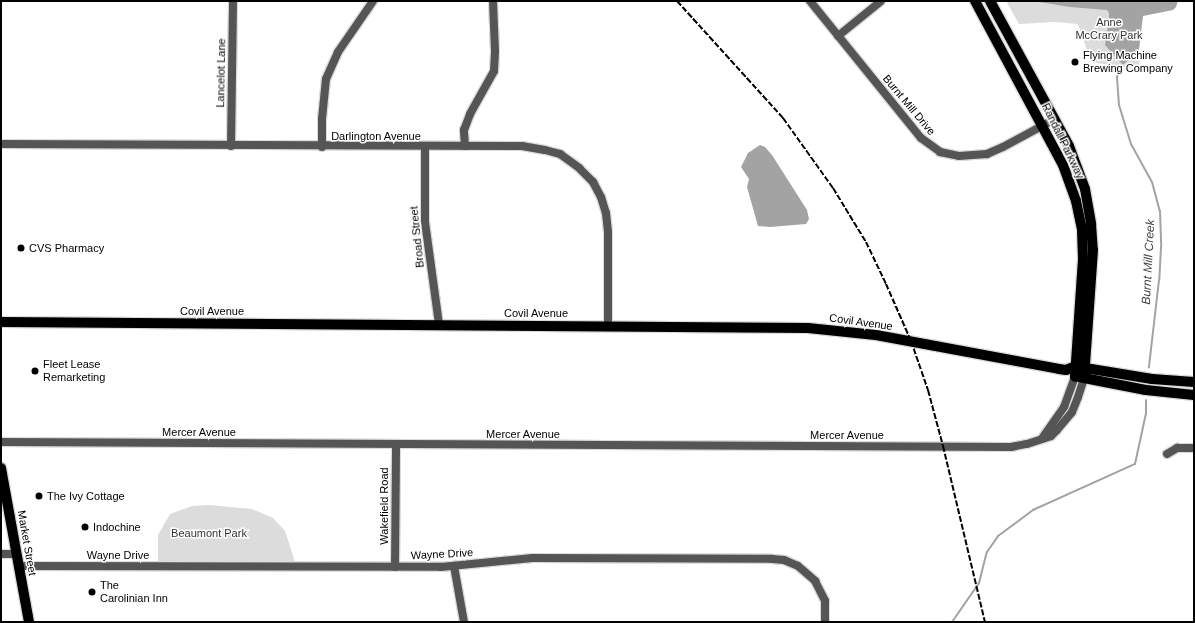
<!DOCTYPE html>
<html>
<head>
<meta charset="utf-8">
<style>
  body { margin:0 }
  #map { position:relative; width:1195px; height:623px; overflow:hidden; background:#fff; font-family:Arial,sans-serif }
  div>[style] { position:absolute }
  .green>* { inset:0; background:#dcdcdc }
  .water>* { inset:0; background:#a3a3a3 }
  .stream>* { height:2px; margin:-1px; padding:0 1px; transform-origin:1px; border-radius:1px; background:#a3a3a3 }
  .roads { filter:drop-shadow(1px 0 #dbdbdb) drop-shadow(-1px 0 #dbdbdb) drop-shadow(0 1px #dbdbdb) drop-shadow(0 -1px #dbdbdb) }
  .minor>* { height:8px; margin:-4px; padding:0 4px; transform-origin:4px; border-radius:4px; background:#555 }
  .major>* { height:10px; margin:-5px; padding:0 5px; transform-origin:5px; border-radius:5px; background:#000 }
  .rail>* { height:2px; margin-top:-1px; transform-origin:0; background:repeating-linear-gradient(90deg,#000 0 6px,transparent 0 8px) }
  .dots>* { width:11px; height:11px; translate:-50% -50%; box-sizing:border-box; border:2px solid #fff; border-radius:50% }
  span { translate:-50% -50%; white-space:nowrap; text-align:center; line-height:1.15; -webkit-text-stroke:3px #fff; paint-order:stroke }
  .park-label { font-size:11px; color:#333 }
  .poi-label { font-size:11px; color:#000 }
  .left { translate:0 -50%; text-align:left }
  .street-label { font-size:11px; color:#000 }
  .water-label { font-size:12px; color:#444; font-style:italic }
  .frame { position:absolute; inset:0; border:2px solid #000; pointer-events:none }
</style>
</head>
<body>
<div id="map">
  <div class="green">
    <i style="clip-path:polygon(1006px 1px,1136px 1px,1140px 70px,1091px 62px,1078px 24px,1054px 22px,1019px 24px)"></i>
    <i style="clip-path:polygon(209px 505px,252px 509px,273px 518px,285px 531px,295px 562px,158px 561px,158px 535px,170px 514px,192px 506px)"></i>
  </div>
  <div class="water">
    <i style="clip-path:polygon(1033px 1px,1178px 1px,1176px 7px,1173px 10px,1143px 16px,1139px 50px,1123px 65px,1105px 45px,1109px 20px,1109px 13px,1107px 10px,1070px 7px)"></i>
    <i style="clip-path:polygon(760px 145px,765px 147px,772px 155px,807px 210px,809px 219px,806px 224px,770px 227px,758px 226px,747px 187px,749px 179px,741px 167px,748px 153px)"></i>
  </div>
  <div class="stream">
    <i style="left:1123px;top:63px;width:15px;rotate:113deg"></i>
    <i style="left:1117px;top:77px;width:28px;rotate:86deg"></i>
    <i style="left:1119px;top:105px;width:41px;rotate:72.9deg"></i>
    <i style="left:1131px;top:144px;width:43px;rotate:61.1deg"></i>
    <i style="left:1152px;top:182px;width:30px;rotate:75deg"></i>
    <i style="left:1160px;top:211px;width:36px;rotate:88deg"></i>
    <i style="left:1161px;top:247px;width:33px;rotate:93deg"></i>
    <i style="left:1159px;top:280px;width:88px;rotate:96.6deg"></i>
    <i style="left:952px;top:622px;width:47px;rotate:-55.3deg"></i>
    <i style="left:979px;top:583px;width:32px;rotate:-76deg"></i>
    <i style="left:987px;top:552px;width:19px;rotate:-55deg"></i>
    <i style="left:998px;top:536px;width:44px;rotate:-36.6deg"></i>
    <i style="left:1033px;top:510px;width:112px;rotate:-24.3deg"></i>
    <i style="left:1135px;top:464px;width:52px;rotate:-77.8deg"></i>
    <i style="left:1146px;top:413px;width:13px;rotate:-90deg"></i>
  </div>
  <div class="roads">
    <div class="minor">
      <i style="left:810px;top:1px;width:176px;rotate:51deg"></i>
      <i style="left:921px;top:138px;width:24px;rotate:36deg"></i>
      <i style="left:940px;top:152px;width:19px;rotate:12deg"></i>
      <i style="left:959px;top:156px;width:28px;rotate:-4deg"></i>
      <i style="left:987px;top:154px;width:17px;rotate:-24deg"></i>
      <i style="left:1003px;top:147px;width:59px;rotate:-28.3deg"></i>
      <i style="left:838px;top:36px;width:55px;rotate:-39.1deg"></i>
      <i style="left:1px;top:144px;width:521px;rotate:0.22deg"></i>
      <i style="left:522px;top:146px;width:23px;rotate:10deg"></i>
      <i style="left:545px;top:150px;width:16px;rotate:15deg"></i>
      <i style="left:560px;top:154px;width:24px;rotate:36deg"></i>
      <i style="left:579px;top:168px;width:20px;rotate:45deg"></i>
      <i style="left:593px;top:182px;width:17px;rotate:62deg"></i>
      <i style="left:601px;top:197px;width:17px;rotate:73deg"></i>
      <i style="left:606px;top:213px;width:20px;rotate:84deg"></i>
      <i style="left:608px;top:233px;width:93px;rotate:90deg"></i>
      <i style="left:231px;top:146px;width:145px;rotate:-89.2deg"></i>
      <i style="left:465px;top:146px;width:16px;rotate:-94deg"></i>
      <i style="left:464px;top:130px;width:17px;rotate:-69deg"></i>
      <i style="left:470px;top:114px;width:49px;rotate:-60.8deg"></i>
      <i style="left:494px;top:71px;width:20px;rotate:-87deg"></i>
      <i style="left:495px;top:51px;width:50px;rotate:-92.3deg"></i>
      <i style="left:322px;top:147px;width:28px;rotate:-90deg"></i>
      <i style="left:322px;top:119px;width:40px;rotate:-84.3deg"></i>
      <i style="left:326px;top:79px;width:30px;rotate:-66deg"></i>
      <i style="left:338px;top:52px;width:62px;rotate:-55.5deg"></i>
      <i style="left:425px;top:147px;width:75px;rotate:90deg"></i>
      <i style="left:425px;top:222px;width:103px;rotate:82.2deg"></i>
      <i style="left:1043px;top:437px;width:37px;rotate:-55deg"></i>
      <i style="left:1064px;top:407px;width:32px;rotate:-70deg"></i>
      <i style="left:1px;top:442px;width:1010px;rotate:0.28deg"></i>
      <i style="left:1011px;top:447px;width:16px;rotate:-11deg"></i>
      <i style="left:1027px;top:444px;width:25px;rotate:-18deg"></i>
      <i style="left:1051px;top:436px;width:8px;rotate:-45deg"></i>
      <i style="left:1057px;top:430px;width:23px;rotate:-50deg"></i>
      <i style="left:1072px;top:412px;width:16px;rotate:-68deg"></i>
      <i style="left:1078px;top:397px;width:20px;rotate:-72deg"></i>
      <i style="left:1167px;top:454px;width:12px;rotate:-31deg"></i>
      <i style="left:1177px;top:448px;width:17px"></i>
      <i style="left:1px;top:554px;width:16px"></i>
      <i style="left:19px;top:566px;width:422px;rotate:0.1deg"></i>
      <i style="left:441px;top:567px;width:92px;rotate:-5.6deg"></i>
      <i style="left:533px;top:558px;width:239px;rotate:0.2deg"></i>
      <i style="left:772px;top:559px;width:12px;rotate:5deg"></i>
      <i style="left:784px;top:560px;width:15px;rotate:23deg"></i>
      <i style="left:798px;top:566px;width:23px;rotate:41deg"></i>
      <i style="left:815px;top:581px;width:22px;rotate:63deg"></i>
      <i style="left:825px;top:601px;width:21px;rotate:90deg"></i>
      <i style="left:454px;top:566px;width:57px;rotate:79.9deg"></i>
      <i style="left:395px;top:567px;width:123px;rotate:-89.5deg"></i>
    </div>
    <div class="major">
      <i style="left:975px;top:1px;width:186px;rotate:61.8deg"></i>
      <i style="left:1063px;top:165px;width:38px;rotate:70deg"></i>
      <i style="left:1076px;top:201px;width:30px;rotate:78deg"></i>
      <i style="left:1082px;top:230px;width:29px;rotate:88deg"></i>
      <i style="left:1083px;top:259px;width:118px;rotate:93.9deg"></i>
      <i style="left:990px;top:1px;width:165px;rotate:61.4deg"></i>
      <i style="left:1069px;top:146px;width:46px;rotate:69.6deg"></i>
      <i style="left:1085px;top:189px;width:36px;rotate:80deg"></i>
      <i style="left:1091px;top:224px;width:26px;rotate:86deg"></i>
      <i style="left:1093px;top:250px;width:128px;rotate:94deg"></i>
      <i style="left:1px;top:322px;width:807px;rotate:0.43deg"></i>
      <i style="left:808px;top:328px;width:68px;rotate:5.9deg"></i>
      <i style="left:876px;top:335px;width:186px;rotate:10.5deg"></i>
      <i style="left:1059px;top:369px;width:7px;rotate:8deg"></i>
      <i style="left:1066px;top:370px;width:11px;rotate:-22deg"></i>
      <i style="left:1079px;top:367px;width:74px;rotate:9.3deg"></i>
      <i style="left:1152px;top:379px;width:42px;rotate:4.1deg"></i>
      <i style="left:1079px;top:377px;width:68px;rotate:11deg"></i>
      <i style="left:1146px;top:390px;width:48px;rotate:5.9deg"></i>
      <i style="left:1px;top:468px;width:157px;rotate:79.7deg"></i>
    </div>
  </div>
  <div class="rail">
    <i style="left:677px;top:1px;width:158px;rotate:47.8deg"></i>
    <i style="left:783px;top:118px;width:86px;rotate:54.5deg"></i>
    <i style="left:833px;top:188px;width:63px;rotate:58.6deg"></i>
    <i style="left:866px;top:242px;width:47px;rotate:64.5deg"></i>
    <i style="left:886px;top:284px;width:62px;rotate:66.3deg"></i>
    <i style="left:911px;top:341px;width:52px;rotate:70.9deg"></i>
    <i style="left:928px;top:390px;width:58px;rotate:75deg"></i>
    <i style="left:943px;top:446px;width:181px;rotate:76.6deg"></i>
  </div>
  <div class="dots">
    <i style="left:1075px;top:62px;background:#000"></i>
    <i style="left:21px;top:248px;background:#000"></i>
    <i style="left:35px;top:371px;background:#000"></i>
    <i style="left:39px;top:496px;background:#000"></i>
    <i style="left:85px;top:527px;background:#000"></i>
    <i style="left:92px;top:592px;background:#000"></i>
  </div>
  <div class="park-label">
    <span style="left:1109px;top:29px">Anne<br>McCrary Park</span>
    <span style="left:209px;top:533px">Beaumont Park</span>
  </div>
  <div class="poi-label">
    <span class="left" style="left:1083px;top:62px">Flying Machine<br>Brewing Company</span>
    <span class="left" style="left:29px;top:248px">CVS Pharmacy</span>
    <span class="left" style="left:43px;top:371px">Fleet Lease<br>Remarketing</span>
    <span class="left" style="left:47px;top:496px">The Ivy Cottage</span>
    <span class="left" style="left:93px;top:527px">Indochine</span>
    <span class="left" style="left:100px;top:592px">The<br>Carolinian Inn</span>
  </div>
  <div class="street-label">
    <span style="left:221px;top:73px;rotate:-89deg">Lancelot Lane</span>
    <span style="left:909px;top:105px;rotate:50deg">Burnt Mill Drive</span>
    <span style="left:376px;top:136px">Darlington Avenue</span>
    <span style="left:1063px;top:141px;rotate:64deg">Randall Parkway</span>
    <span style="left:417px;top:237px;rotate:-96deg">Broad Street</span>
    <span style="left:212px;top:311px">Covil Avenue</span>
    <span style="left:536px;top:313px">Covil Avenue</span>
    <span style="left:861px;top:322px;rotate:8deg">Covil Avenue</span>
    <span style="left:199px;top:432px">Mercer Avenue</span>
    <span style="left:523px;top:434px">Mercer Avenue</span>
    <span style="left:847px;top:435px">Mercer Avenue</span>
    <span style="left:384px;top:506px;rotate:-90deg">Wakefield Road</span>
    <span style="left:27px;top:543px;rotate:80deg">Market Street</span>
    <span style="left:442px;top:554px;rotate:-3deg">Wayne Drive</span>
    <span style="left:118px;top:555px">Wayne Drive</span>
  </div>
  <div class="water-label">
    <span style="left:1149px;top:262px;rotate:-87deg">Burnt Mill Creek</span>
  </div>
  <div class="frame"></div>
</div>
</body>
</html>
